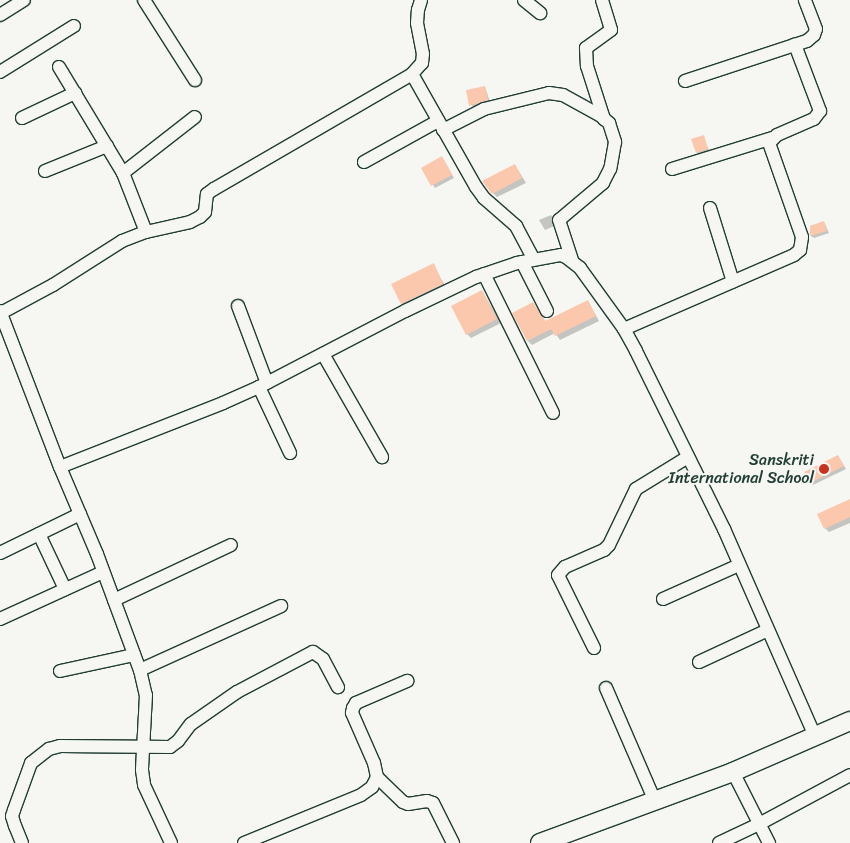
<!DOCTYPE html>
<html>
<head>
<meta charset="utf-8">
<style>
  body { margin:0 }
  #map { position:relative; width:850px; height:843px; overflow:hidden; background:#f6f6f2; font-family:Sriracha,sans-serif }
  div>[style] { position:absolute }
  .shadow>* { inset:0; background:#0003 }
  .building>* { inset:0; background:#fcc8ad }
  .roads { filter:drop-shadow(1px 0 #1f3d34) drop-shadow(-1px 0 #1f3d34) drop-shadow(0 1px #1f3d34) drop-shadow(0 -1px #1f3d34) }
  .street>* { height:12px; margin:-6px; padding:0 6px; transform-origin:6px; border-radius:6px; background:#f6f6f2 }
  .secondary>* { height:18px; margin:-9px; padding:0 9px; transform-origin:9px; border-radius:9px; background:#f6f6f2 }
  .dots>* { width:14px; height:14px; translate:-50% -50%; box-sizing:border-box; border:2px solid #f6f6f2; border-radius:50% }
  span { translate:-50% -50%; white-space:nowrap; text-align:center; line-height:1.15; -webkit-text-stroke:4px #f6f6f2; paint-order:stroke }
  .poi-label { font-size:16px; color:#1f3d34 }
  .right { translate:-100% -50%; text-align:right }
</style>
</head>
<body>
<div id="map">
  <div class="shadow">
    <i style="clip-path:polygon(485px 87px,490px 102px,473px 108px,467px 91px)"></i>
    <i style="clip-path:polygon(703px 137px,710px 152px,699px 155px,697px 152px)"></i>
    <i style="clip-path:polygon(444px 160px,454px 178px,435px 188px,423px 168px)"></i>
    <i style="clip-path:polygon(515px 165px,526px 183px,497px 197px,493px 193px)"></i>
    <i style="clip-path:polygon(551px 215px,554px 220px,554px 226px,545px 230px,539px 220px)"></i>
    <i style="clip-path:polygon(824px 222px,829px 233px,814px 238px,811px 236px,811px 226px)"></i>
    <i style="clip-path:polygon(433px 265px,446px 287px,406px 307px,402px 303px)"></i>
    <i style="clip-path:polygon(482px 291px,501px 323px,471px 338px,467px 334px)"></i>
    <i style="clip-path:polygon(588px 301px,599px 321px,560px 340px,555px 333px,532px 345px,528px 341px,533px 303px,546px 322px)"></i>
    <i style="clip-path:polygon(838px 456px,846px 469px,813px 485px,811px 483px)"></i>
    <i style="clip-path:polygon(850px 500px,850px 523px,829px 532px,825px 528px)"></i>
  </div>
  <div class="building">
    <i style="clip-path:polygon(485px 86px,488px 100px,469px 106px,466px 90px)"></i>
    <i style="clip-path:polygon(704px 135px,708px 149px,696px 153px,691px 139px)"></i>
    <i style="clip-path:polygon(442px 156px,452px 175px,431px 186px,421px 168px)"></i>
    <i style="clip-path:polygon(515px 164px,522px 178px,492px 194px,482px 181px)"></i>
    <i style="clip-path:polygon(824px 221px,827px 231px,810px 236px,810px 226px)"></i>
    <i style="clip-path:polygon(434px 263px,443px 284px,401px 304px,391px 284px)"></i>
    <i style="clip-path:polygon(482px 290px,497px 319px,466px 335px,451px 306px)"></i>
    <i style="clip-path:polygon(588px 300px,596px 316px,555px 336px,551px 329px,527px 341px,512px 313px,533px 302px,545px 321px)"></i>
    <i style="clip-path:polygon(838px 455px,844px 466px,810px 483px,804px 472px)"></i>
    <i style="clip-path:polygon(850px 499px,850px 517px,824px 529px,817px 514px)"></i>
  </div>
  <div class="roads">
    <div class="street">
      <i style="left:144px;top:0;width:95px;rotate:57.5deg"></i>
      <i style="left:524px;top:0;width:21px;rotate:39deg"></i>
      <i style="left:602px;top:0;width:31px;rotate:73deg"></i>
      <i style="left:611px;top:30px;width:31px;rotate:144deg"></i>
      <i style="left:586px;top:48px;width:18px;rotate:87deg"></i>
      <i style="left:587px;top:66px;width:56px;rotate:72.2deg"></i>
      <i style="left:0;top:15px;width:28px;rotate:-32deg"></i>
      <i style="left:59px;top:67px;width:124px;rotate:58.9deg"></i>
      <i style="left:123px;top:173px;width:63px;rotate:68.7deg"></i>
      <i style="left:0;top:72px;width:87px;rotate:-31.9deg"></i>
      <i style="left:412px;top:74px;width:130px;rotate:60.5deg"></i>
      <i style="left:476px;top:187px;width:14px;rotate:54deg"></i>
      <i style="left:484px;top:198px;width:43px;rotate:41.2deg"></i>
      <i style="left:516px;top:226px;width:38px;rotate:62deg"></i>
      <i style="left:685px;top:81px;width:128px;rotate:-18.2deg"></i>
      <i style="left:807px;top:41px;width:9px;rotate:-41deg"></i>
      <i style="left:814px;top:35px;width:6px;rotate:-72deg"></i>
      <i style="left:816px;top:29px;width:31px;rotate:-111deg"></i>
      <i style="left:22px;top:118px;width:59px;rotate:-25.3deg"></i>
      <i style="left:443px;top:130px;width:46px;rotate:-27.1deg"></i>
      <i style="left:484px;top:109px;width:67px;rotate:-13.8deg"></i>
      <i style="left:549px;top:93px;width:14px;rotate:8deg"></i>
      <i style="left:563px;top:95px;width:43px;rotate:28.9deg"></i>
      <i style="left:601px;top:116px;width:11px;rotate:41deg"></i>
      <i style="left:609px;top:123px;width:20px;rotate:72deg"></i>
      <i style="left:615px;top:142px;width:27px;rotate:100deg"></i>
      <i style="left:610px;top:169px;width:16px;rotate:117deg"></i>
      <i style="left:603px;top:183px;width:57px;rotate:139.9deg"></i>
      <i style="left:559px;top:220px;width:42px;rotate:72deg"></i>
      <i style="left:364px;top:162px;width:85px;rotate:-29deg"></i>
      <i style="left:672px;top:169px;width:105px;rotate:-17.2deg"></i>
      <i style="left:45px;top:171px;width:67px;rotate:-22deg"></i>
      <i style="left:123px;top:173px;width:91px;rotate:-37.9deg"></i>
      <i style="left:710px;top:208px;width:77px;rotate:72.7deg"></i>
      <i style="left:522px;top:262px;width:55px;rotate:63deg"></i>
      <i style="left:484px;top:274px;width:155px;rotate:63.6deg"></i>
      <i style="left:238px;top:306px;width:82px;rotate:69.4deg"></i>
      <i style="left:0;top:311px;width:167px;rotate:69deg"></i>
      <i style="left:60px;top:467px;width:95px;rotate:67deg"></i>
      <i style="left:97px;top:554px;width:124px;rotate:69.7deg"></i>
      <i style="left:140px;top:670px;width:26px;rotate:77deg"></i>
      <i style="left:146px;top:695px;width:75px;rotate:93.1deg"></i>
      <i style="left:142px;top:770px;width:15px;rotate:82deg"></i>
      <i style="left:144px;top:785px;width:64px;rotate:65deg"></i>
      <i style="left:1px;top:313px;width:59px;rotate:-28.3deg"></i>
      <i style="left:53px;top:285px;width:82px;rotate:-32.5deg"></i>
      <i style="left:122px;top:241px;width:26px;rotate:-21deg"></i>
      <i style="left:146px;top:232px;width:45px;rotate:-12.8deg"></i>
      <i style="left:190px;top:222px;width:11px;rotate:-27deg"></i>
      <i style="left:200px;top:217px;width:7px;rotate:-45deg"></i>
      <i style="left:205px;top:212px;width:18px;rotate:-84deg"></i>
      <i style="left:207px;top:194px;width:9px;rotate:-36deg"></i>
      <i style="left:214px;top:189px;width:229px;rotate:-30.1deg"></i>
      <i style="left:412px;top:74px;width:15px;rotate:-48deg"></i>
      <i style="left:422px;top:63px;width:9px;rotate:-84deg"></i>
      <i style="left:423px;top:54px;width:32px;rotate:-101deg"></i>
      <i style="left:417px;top:23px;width:13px;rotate:-86deg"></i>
      <i style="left:418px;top:10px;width:10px;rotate:-73deg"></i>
      <i style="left:624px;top:329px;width:185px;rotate:-23.5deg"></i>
      <i style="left:794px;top:255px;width:8px;rotate:-40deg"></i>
      <i style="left:800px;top:250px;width:13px;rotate:-81deg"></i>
      <i style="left:802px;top:237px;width:100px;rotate:-109.3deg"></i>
      <i style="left:769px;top:143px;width:11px;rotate:-45deg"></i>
      <i style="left:777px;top:135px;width:40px;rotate:-23.4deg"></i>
      <i style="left:814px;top:119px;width:10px;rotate:-53deg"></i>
      <i style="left:820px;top:111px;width:71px;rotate:-110.7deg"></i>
      <i style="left:323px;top:354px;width:119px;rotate:60.2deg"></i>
      <i style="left:259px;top:387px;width:73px;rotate:64.8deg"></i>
      <i style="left:60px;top:467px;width:175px;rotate:-21.4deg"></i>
      <i style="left:223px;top:403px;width:39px;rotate:-24deg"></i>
      <i style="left:259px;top:387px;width:165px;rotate:-27.5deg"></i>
      <i style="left:405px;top:311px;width:79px;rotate:-25.6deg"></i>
      <i style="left:476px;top:277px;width:43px;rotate:-18.9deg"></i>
      <i style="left:517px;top:263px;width:45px;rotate:-10.3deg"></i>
      <i style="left:561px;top:255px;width:5px;rotate:22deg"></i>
      <i style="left:566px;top:257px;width:18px;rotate:38deg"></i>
      <i style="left:580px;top:268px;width:75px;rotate:54.2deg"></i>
      <i style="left:624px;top:329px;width:25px;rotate:61deg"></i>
      <i style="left:636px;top:351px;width:199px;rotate:63.7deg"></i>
      <i style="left:724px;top:529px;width:226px;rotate:66.3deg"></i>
      <i style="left:39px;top:534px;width:61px;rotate:64.7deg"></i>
      <i style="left:0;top:553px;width:89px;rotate:-26deg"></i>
      <i style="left:663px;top:599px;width:83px;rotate:-24.1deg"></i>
      <i style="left:114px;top:600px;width:129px;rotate:-25.2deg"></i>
      <i style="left:0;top:619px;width:113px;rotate:-24.5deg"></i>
      <i style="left:594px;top:648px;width:81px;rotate:-116.3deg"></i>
      <i style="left:558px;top:575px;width:11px;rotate:-49deg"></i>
      <i style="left:565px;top:567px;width:43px;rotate:-23.6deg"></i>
      <i style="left:604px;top:550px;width:7px;rotate:-45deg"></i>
      <i style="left:609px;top:545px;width:62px;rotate:-64.3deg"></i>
      <i style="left:636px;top:489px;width:61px;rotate:-31.6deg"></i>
      <i style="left:699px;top:662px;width:76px;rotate:-24.9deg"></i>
      <i style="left:140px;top:670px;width:155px;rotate:-24.4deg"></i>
      <i style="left:60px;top:671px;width:76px;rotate:-12.2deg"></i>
      <i style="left:606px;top:688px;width:123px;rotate:66.6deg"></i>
      <i style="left:733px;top:772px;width:80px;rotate:63.1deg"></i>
      <i style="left:377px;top:777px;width:36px;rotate:44deg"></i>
      <i style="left:403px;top:802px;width:5px;rotate:22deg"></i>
      <i style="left:408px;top:804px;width:19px;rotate:-9deg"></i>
      <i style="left:427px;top:801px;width:6px;rotate:18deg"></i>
      <i style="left:433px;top:803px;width:45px;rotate:63.4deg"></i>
      <i style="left:22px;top:843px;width:18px;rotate:-112deg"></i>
      <i style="left:15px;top:826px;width:10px;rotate:-107deg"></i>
      <i style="left:12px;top:816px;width:6px;rotate:-72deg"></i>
      <i style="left:14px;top:810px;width:50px;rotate:-70.1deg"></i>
      <i style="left:31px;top:763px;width:23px;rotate:-38deg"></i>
      <i style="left:49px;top:749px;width:11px;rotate:-15deg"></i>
      <i style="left:60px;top:746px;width:110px;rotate:0.5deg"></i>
      <i style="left:170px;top:747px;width:10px;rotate:-37deg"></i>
      <i style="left:178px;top:741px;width:21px;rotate:-53deg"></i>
      <i style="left:191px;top:724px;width:56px;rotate:-34.8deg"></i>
      <i style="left:237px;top:692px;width:86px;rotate:-27.8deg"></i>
      <i style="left:313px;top:652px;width:12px;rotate:35deg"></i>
      <i style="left:323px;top:659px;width:32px;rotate:62deg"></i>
      <i style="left:244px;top:843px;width:126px;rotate:-22.3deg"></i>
      <i style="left:361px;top:795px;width:14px;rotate:-36deg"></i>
      <i style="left:372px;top:787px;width:11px;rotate:-63deg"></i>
      <i style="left:377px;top:777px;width:14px;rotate:-102deg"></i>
      <i style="left:374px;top:763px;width:55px;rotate:-113.7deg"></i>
      <i style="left:352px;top:713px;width:5px;rotate:-79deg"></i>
      <i style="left:353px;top:708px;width:6px;rotate:-59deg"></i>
      <i style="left:356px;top:703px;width:56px;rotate:-23.3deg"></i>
      <i style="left:719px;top:843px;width:44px;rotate:-25.4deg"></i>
      <i style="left:759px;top:824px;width:103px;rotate:-28.3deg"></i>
    </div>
    <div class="secondary">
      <i style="left:540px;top:843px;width:206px;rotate:-20.2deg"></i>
      <i style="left:733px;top:772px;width:128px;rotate:-23.6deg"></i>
    </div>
  </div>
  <div class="dots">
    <i style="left:824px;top:469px;background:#c8321e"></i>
  </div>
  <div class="poi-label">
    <span class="right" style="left:814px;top:469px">Sanskriti<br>International School</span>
  </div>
</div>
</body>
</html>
